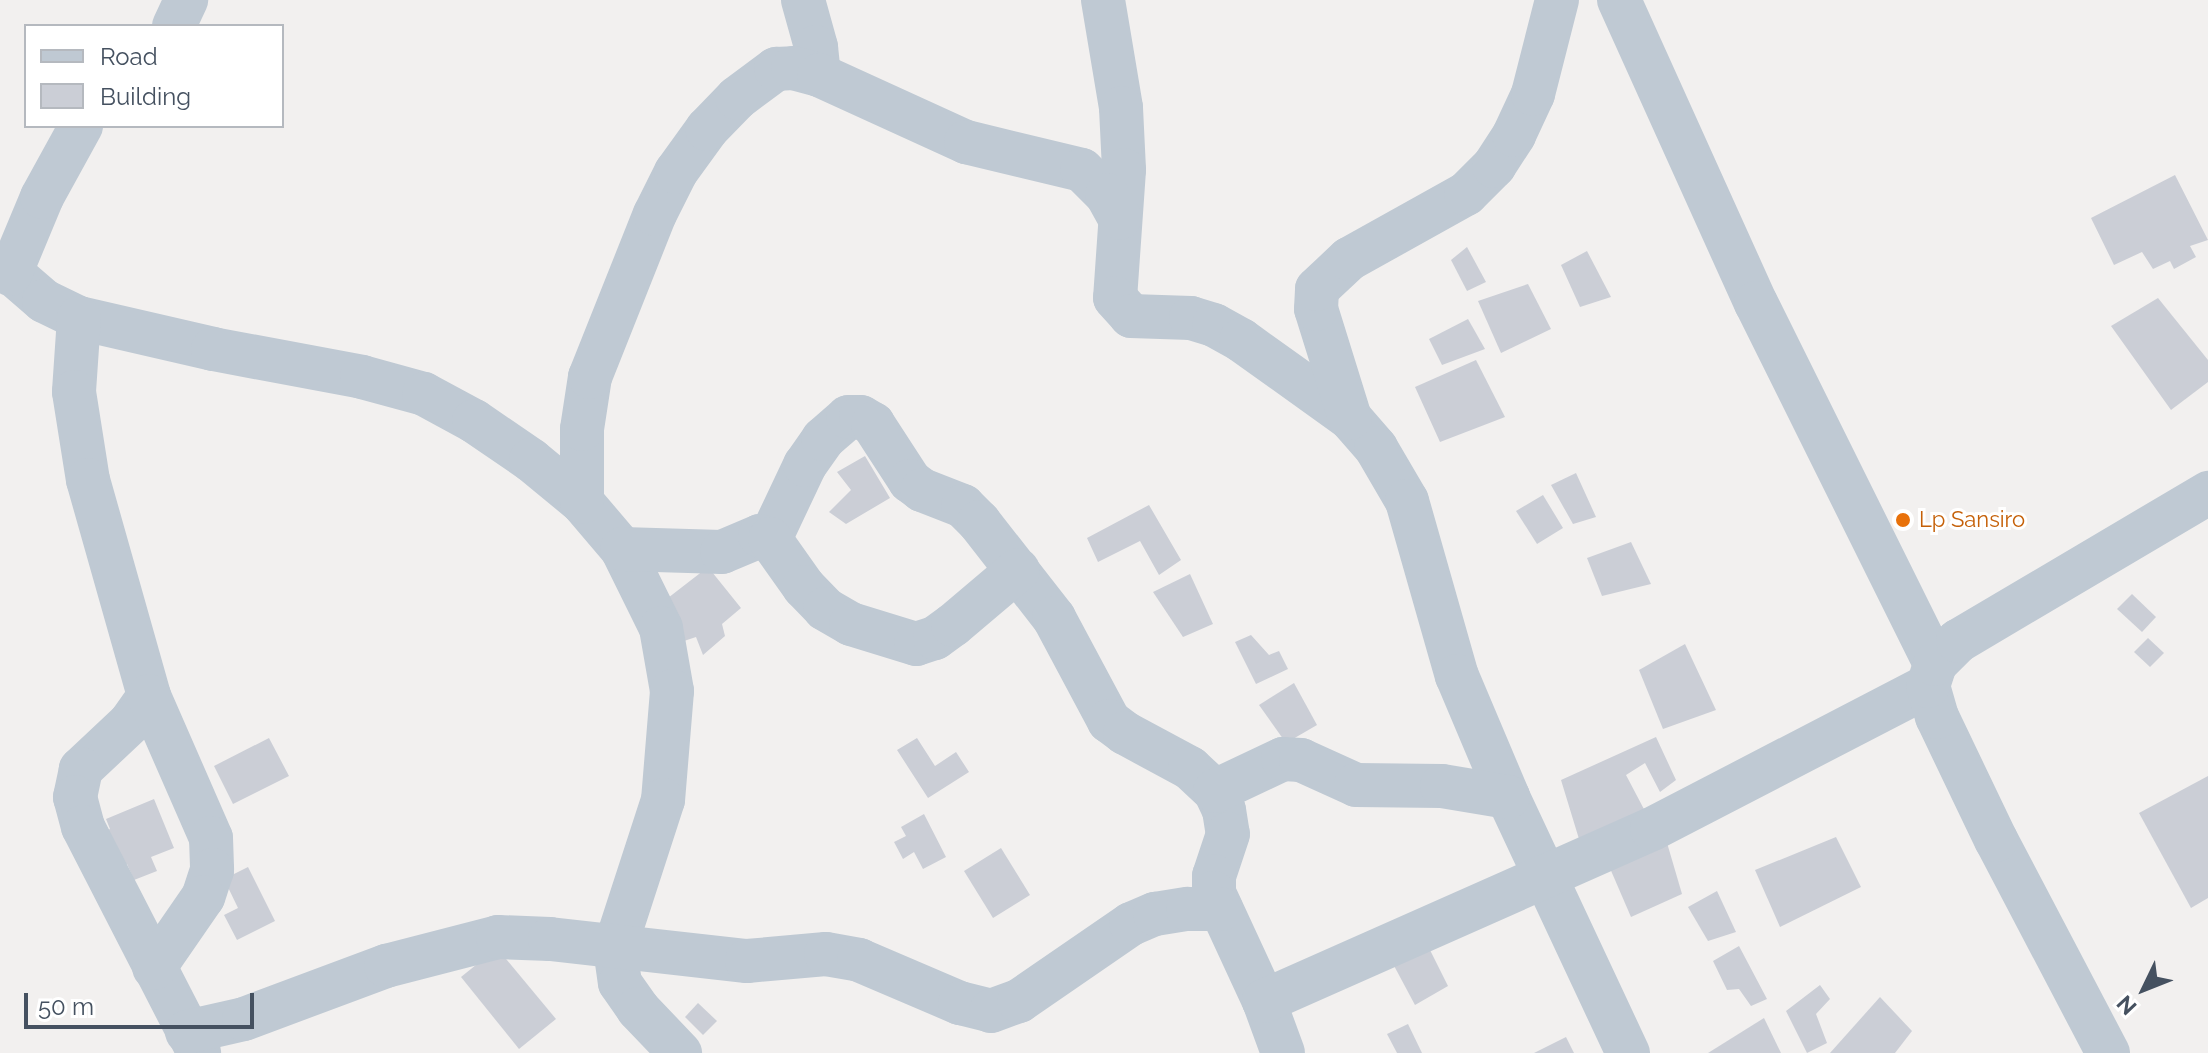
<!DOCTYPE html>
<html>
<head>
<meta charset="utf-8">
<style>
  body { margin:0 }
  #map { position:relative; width:2208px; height:1053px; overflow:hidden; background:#f2f0ef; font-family:Raleway,sans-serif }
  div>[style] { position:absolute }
  .building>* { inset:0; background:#cbced6 }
  .minor>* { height:44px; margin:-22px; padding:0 22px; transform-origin:22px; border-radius:22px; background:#bfc9d3 }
  .dots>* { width:22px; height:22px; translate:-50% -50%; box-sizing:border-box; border:4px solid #fff; border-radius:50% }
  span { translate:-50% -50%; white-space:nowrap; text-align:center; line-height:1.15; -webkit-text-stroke:6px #fff; paint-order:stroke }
  .food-label { font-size:22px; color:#c56008 }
  .left { translate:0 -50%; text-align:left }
  .legend { position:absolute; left:24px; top:24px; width:260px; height:104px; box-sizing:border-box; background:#fff; border:2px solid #b5b9bf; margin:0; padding:10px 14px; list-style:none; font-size:24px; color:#455160 }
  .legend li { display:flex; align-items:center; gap:16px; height:40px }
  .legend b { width:40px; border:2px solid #b5b9bf }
  .north { position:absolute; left:2104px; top:949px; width:80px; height:80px; -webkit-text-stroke:6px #fff; paint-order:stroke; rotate:227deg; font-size:22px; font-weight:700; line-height:32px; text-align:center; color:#455160 }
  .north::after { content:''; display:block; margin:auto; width:28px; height:36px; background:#455160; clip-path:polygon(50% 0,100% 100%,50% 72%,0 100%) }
  .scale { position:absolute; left:24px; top:993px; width:230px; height:36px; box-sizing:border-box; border:4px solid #455160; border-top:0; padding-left:10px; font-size:24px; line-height:28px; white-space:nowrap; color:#455160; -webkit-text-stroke:6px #fff; paint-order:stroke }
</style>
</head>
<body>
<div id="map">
  <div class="building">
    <i style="clip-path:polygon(2175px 175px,2208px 240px,2190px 246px,2196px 257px,2174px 269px,2170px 261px,2153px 269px,2142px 252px,2114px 265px,2091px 218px)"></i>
    <i style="clip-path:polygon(1467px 247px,1486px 282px,1467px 291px,1451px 260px)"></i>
    <i style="clip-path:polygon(1587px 251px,1611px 297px,1580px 307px,1561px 265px)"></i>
    <i style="clip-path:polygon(1528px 284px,1551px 329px,1501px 353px,1478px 301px)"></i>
    <i style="clip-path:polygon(2158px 298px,2208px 360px,2208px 382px,2171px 410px,2111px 326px)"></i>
    <i style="clip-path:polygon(1468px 319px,1485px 349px,1442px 365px,1429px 339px)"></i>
    <i style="clip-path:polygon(1476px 360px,1505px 417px,1440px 442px,1415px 387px)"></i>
    <i style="clip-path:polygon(865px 456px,890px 498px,846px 524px,829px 512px,851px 490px,837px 472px)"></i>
    <i style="clip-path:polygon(1576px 473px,1596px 517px,1573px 524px,1551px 485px)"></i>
    <i style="clip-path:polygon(1543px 495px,1563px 528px,1537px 544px,1516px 511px)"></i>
    <i style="clip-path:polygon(1149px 505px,1181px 560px,1159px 575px,1140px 541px,1098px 562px,1087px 538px)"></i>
    <i style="clip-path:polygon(1631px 542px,1651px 584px,1602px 596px,1587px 558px)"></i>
    <i style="clip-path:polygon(708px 567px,741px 608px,722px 624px,725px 636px,703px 655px,696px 637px,681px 642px,655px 608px)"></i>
    <i style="clip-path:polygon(1190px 574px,1213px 624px,1183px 637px,1153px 592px)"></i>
    <i style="clip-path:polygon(2132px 594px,2156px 617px,2142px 632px,2117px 609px)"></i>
    <i style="clip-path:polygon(1251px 635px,1269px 655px,1279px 651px,1288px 669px,1256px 684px,1235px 642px)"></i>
    <i style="clip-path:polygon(2148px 638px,2164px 653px,2150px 667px,2134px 652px)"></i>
    <i style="clip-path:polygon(1685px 644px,1716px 710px,1663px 729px,1639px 670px)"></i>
    <i style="clip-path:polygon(1294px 683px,1317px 725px,1286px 743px,1259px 705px)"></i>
    <i style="clip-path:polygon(1656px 737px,1676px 780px,1660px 792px,1645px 763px,1626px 775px,1646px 813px,1579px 839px,1561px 780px)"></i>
    <i style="clip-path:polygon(269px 738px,289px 776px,233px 804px,214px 766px)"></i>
    <i style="clip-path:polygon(917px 738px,935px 766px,956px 752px,969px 772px,928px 798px,897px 750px)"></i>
    <i style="clip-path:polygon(2208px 776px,2208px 898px,2191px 908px,2139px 813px)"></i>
    <i style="clip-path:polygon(154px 799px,174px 848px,151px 857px,157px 871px,134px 880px,127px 864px,108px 864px,97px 835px,110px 829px,106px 819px)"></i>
    <i style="clip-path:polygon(924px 814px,946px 857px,923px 869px,914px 852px,903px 859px,894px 842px,906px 836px,901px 827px)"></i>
    <i style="clip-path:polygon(1665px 836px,1682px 894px,1631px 917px,1609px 866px)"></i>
    <i style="clip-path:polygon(1836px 837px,1861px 887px,1780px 927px,1755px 870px)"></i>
    <i style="clip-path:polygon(1001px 848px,1030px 895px,993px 918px,964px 871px)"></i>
    <i style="clip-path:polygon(248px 867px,275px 921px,237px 940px,224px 915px,238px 908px,224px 879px)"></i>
    <i style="clip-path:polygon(1717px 891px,1736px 932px,1708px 941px,1688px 907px)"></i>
    <i style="clip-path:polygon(1427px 944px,1448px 986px,1415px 1005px,1392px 962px)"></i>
    <i style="clip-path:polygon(1739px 946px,1767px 999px,1751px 1006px,1739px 989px,1727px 990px,1713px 961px)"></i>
    <i style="clip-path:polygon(497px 948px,556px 1019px,519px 1049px,461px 977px)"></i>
    <i style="clip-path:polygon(1820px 985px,1830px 999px,1816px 1014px,1827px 1043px,1807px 1053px,1786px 1011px)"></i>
    <i style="clip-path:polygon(1880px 997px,1912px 1031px,1895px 1053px,1830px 1053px)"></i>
    <i style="clip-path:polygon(698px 1003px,717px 1021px,703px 1035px,685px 1017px)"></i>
    <i style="clip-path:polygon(1764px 1018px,1781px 1053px,1708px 1053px)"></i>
    <i style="clip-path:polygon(1408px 1024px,1422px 1053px,1397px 1053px,1387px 1034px)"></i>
    <i style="clip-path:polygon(1566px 1037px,1574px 1053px,1534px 1053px)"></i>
  </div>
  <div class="minor">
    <i style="left:803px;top:0;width:49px;rotate:74.5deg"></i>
    <i style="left:816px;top:47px;width:28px;rotate:84deg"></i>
    <i style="left:1103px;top:0;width:109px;rotate:80.5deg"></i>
    <i style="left:1121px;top:108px;width:62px;rotate:87.2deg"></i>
    <i style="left:1124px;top:170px;width:128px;rotate:94deg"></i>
    <i style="left:1115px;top:298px;width:24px;rotate:48deg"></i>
    <i style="left:1131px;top:316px;width:60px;rotate:1.9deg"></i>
    <i style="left:1191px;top:318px;width:24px;rotate:17deg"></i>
    <i style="left:1214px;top:325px;width:31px;rotate:29deg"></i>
    <i style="left:1241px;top:340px;width:134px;rotate:35.6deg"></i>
    <i style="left:1350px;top:418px;width:40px;rotate:49deg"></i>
    <i style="left:1376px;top:448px;width:61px;rotate:59.7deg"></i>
    <i style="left:1407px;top:501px;width:182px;rotate:74.1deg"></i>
    <i style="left:1457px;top:676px;width:131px;rotate:67.1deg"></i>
    <i style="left:1508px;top:797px;width:283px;rotate:64.9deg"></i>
    <i style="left:1619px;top:0;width:333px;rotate:65.7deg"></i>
    <i style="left:1756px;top:303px;width:403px;rotate:63.6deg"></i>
    <i style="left:174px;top:26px;width:29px;rotate:-65deg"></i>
    <i style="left:0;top:263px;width:58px;rotate:40.8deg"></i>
    <i style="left:44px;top:301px;width:39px;rotate:26deg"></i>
    <i style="left:79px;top:318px;width:138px;rotate:13deg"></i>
    <i style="left:213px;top:349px;width:152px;rotate:10.6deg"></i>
    <i style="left:362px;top:377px;width:64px;rotate:15.3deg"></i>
    <i style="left:424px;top:394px;width:57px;rotate:28.4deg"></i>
    <i style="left:474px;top:421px;width:69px;rotate:34.4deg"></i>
    <i style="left:531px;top:460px;width:66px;rotate:39.5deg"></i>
    <i style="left:582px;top:502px;width:62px;rotate:49.6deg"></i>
    <i style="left:622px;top:549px;width:88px;rotate:63.7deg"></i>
    <i style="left:661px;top:628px;width:64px;rotate:80.1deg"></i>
    <i style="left:672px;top:691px;width:109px;rotate:94.7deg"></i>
    <i style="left:663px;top:800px;width:156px;rotate:108deg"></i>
    <i style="left:615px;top:948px;width:35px;rotate:82deg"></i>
    <i style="left:620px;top:983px;width:32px;rotate:55deg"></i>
    <i style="left:638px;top:1009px;width:61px;rotate:46.3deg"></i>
    <i style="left:10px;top:274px;width:83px;rotate:-67.4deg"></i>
    <i style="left:42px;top:197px;width:81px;rotate:-61.2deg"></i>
    <i style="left:79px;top:318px;width:74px;rotate:93.9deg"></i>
    <i style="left:74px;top:392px;width:89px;rotate:81deg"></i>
    <i style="left:88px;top:480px;width:224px;rotate:74.2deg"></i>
    <i style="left:149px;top:696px;width:32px;rotate:125deg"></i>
    <i style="left:131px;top:722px;width:69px;rotate:136.8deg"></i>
    <i style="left:81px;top:769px;width:29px;rotate:102deg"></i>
    <i style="left:75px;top:797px;width:31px;rotate:75deg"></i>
    <i style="left:83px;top:827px;width:254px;rotate:62.8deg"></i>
    <i style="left:1350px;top:418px;width:114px;rotate:-107.3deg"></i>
    <i style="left:1316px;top:309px;width:20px;rotate:-87deg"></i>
    <i style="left:1317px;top:289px;width:44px;rotate:-43.2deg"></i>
    <i style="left:1349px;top:259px;width:134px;rotate:-29.1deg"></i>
    <i style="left:1466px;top:194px;width:40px;rotate:-45deg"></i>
    <i style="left:1494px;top:166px;width:37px;rotate:-57deg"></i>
    <i style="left:1514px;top:135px;width:45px;rotate:-65.1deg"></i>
    <i style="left:1533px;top:94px;width:97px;rotate:-75.7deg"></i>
    <i style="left:582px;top:502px;width:73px;rotate:-90deg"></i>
    <i style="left:582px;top:429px;width:53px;rotate:-81.3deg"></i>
    <i style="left:590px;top:377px;width:175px;rotate:-68.3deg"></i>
    <i style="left:655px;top:214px;width:47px;rotate:-63.4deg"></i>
    <i style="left:676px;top:172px;width:53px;rotate:-54.2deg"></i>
    <i style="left:707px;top:129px;width:43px;rotate:-45.9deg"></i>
    <i style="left:737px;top:98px;width:49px;rotate:-36.6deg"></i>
    <i style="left:776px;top:69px;width:17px;rotate:-3deg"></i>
    <i style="left:793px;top:68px;width:27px;rotate:15deg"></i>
    <i style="left:819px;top:75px;width:162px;rotate:24.5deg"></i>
    <i style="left:966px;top:142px;width:119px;rotate:13.6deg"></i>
    <i style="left:1082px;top:170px;width:35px;rotate:45deg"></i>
    <i style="left:1107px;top:195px;width:26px;rotate:61deg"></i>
    <i style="left:770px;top:539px;width:82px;rotate:-64.7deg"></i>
    <i style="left:805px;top:465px;width:32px;rotate:-55deg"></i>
    <i style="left:823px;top:439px;width:33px;rotate:-41deg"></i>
    <i style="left:848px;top:417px;width:13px"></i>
    <i style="left:861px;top:417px;width:14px;rotate:30deg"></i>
    <i style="left:873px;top:424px;width:68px;rotate:57deg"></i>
    <i style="left:910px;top:481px;width:15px;rotate:37deg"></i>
    <i style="left:922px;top:490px;width:44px;rotate:21.3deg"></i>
    <i style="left:963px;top:506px;width:23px;rotate:45deg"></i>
    <i style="left:979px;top:522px;width:122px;rotate:52deg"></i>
    <i style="left:1054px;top:618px;width:117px;rotate:61.9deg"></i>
    <i style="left:1109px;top:721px;width:20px;rotate:37deg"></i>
    <i style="left:1125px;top:733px;width:74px;rotate:28.3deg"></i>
    <i style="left:1190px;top:768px;width:34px;rotate:43deg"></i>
    <i style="left:1215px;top:791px;width:21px;rotate:65deg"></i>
    <i style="left:1224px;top:810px;width:24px;rotate:81deg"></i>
    <i style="left:1228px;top:834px;width:44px;rotate:108.4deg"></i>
    <i style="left:1214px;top:876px;width:17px;rotate:90deg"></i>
    <i style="left:1214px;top:893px;width:119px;rotate:65.2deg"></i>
    <i style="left:1264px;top:1001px;width:55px;rotate:69.9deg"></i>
    <i style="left:622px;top:549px;width:100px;rotate:1.7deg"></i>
    <i style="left:722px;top:552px;width:41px;rotate:-22.8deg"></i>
    <i style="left:760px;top:536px;width:10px;rotate:17deg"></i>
    <i style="left:770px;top:539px;width:59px;rotate:54.7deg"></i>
    <i style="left:804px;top:587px;width:30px;rotate:46deg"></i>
    <i style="left:825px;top:609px;width:30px;rotate:30deg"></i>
    <i style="left:851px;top:624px;width:68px;rotate:17.1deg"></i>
    <i style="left:916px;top:644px;width:20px;rotate:-18deg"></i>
    <i style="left:935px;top:638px;width:22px;rotate:-36deg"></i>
    <i style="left:953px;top:625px;width:85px;rotate:-40.2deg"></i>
    <i style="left:149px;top:696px;width:155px;rotate:66.4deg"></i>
    <i style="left:211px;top:838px;width:32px;rotate:88deg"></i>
    <i style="left:212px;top:870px;width:28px;rotate:108deg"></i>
    <i style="left:203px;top:897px;width:86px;rotate:124.6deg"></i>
    <i style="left:1215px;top:791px;width:75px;rotate:-25.2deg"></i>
    <i style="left:1283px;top:759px;width:18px;rotate:3deg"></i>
    <i style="left:1301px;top:760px;width:60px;rotate:24.4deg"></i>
    <i style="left:1356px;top:785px;width:86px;rotate:0.7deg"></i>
    <i style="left:1442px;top:786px;width:67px;rotate:9.5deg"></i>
    <i style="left:1264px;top:1001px;width:424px;rotate:-23.9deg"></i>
    <i style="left:1652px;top:829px;width:311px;rotate:-27.4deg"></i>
    <i style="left:187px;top:1032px;width:58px;rotate:-12.8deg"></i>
    <i style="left:244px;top:1019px;width:152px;rotate:-20.5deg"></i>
    <i style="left:386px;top:966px;width:116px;rotate:-14.5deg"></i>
    <i style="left:498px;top:937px;width:52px;rotate:2.2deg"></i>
    <i style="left:550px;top:939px;width:198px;rotate:6.4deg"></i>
    <i style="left:747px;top:961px;width:79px;rotate:-5.1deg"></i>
    <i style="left:826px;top:954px;width:34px;rotate:10deg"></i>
    <i style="left:859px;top:960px;width:110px;rotate:23.1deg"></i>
    <i style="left:960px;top:1003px;width:32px;rotate:14deg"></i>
    <i style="left:991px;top:1011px;width:30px;rotate:-20deg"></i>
    <i style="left:1019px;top:1001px;width:136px;rotate:-34.5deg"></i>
    <i style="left:1131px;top:924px;width:26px;rotate:-23deg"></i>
    <i style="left:1155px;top:914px;width:33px;rotate:-9deg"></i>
    <i style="left:1188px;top:909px;width:33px"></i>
    <i style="left:2108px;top:1053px;width:241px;rotate:-117.7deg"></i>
    <i style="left:1996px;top:840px;width:136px;rotate:-115.6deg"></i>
    <i style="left:1937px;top:717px;width:32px;rotate:-106deg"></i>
    <i style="left:1928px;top:686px;width:23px;rotate:-72deg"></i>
    <i style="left:1935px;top:664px;width:33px;rotate:-45deg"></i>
    <i style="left:1958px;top:641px;width:291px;rotate:-30.6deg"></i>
  </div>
  <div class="dots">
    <i style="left:1903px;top:520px;background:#e8710a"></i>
  </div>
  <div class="food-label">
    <span class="left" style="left:1919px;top:520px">Lp Sansiro</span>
  </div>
  <ul class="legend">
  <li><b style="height:10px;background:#bfc9d3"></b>Road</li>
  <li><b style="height:22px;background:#cbced6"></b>Building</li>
  </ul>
  <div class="north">N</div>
  <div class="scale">50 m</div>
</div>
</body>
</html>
